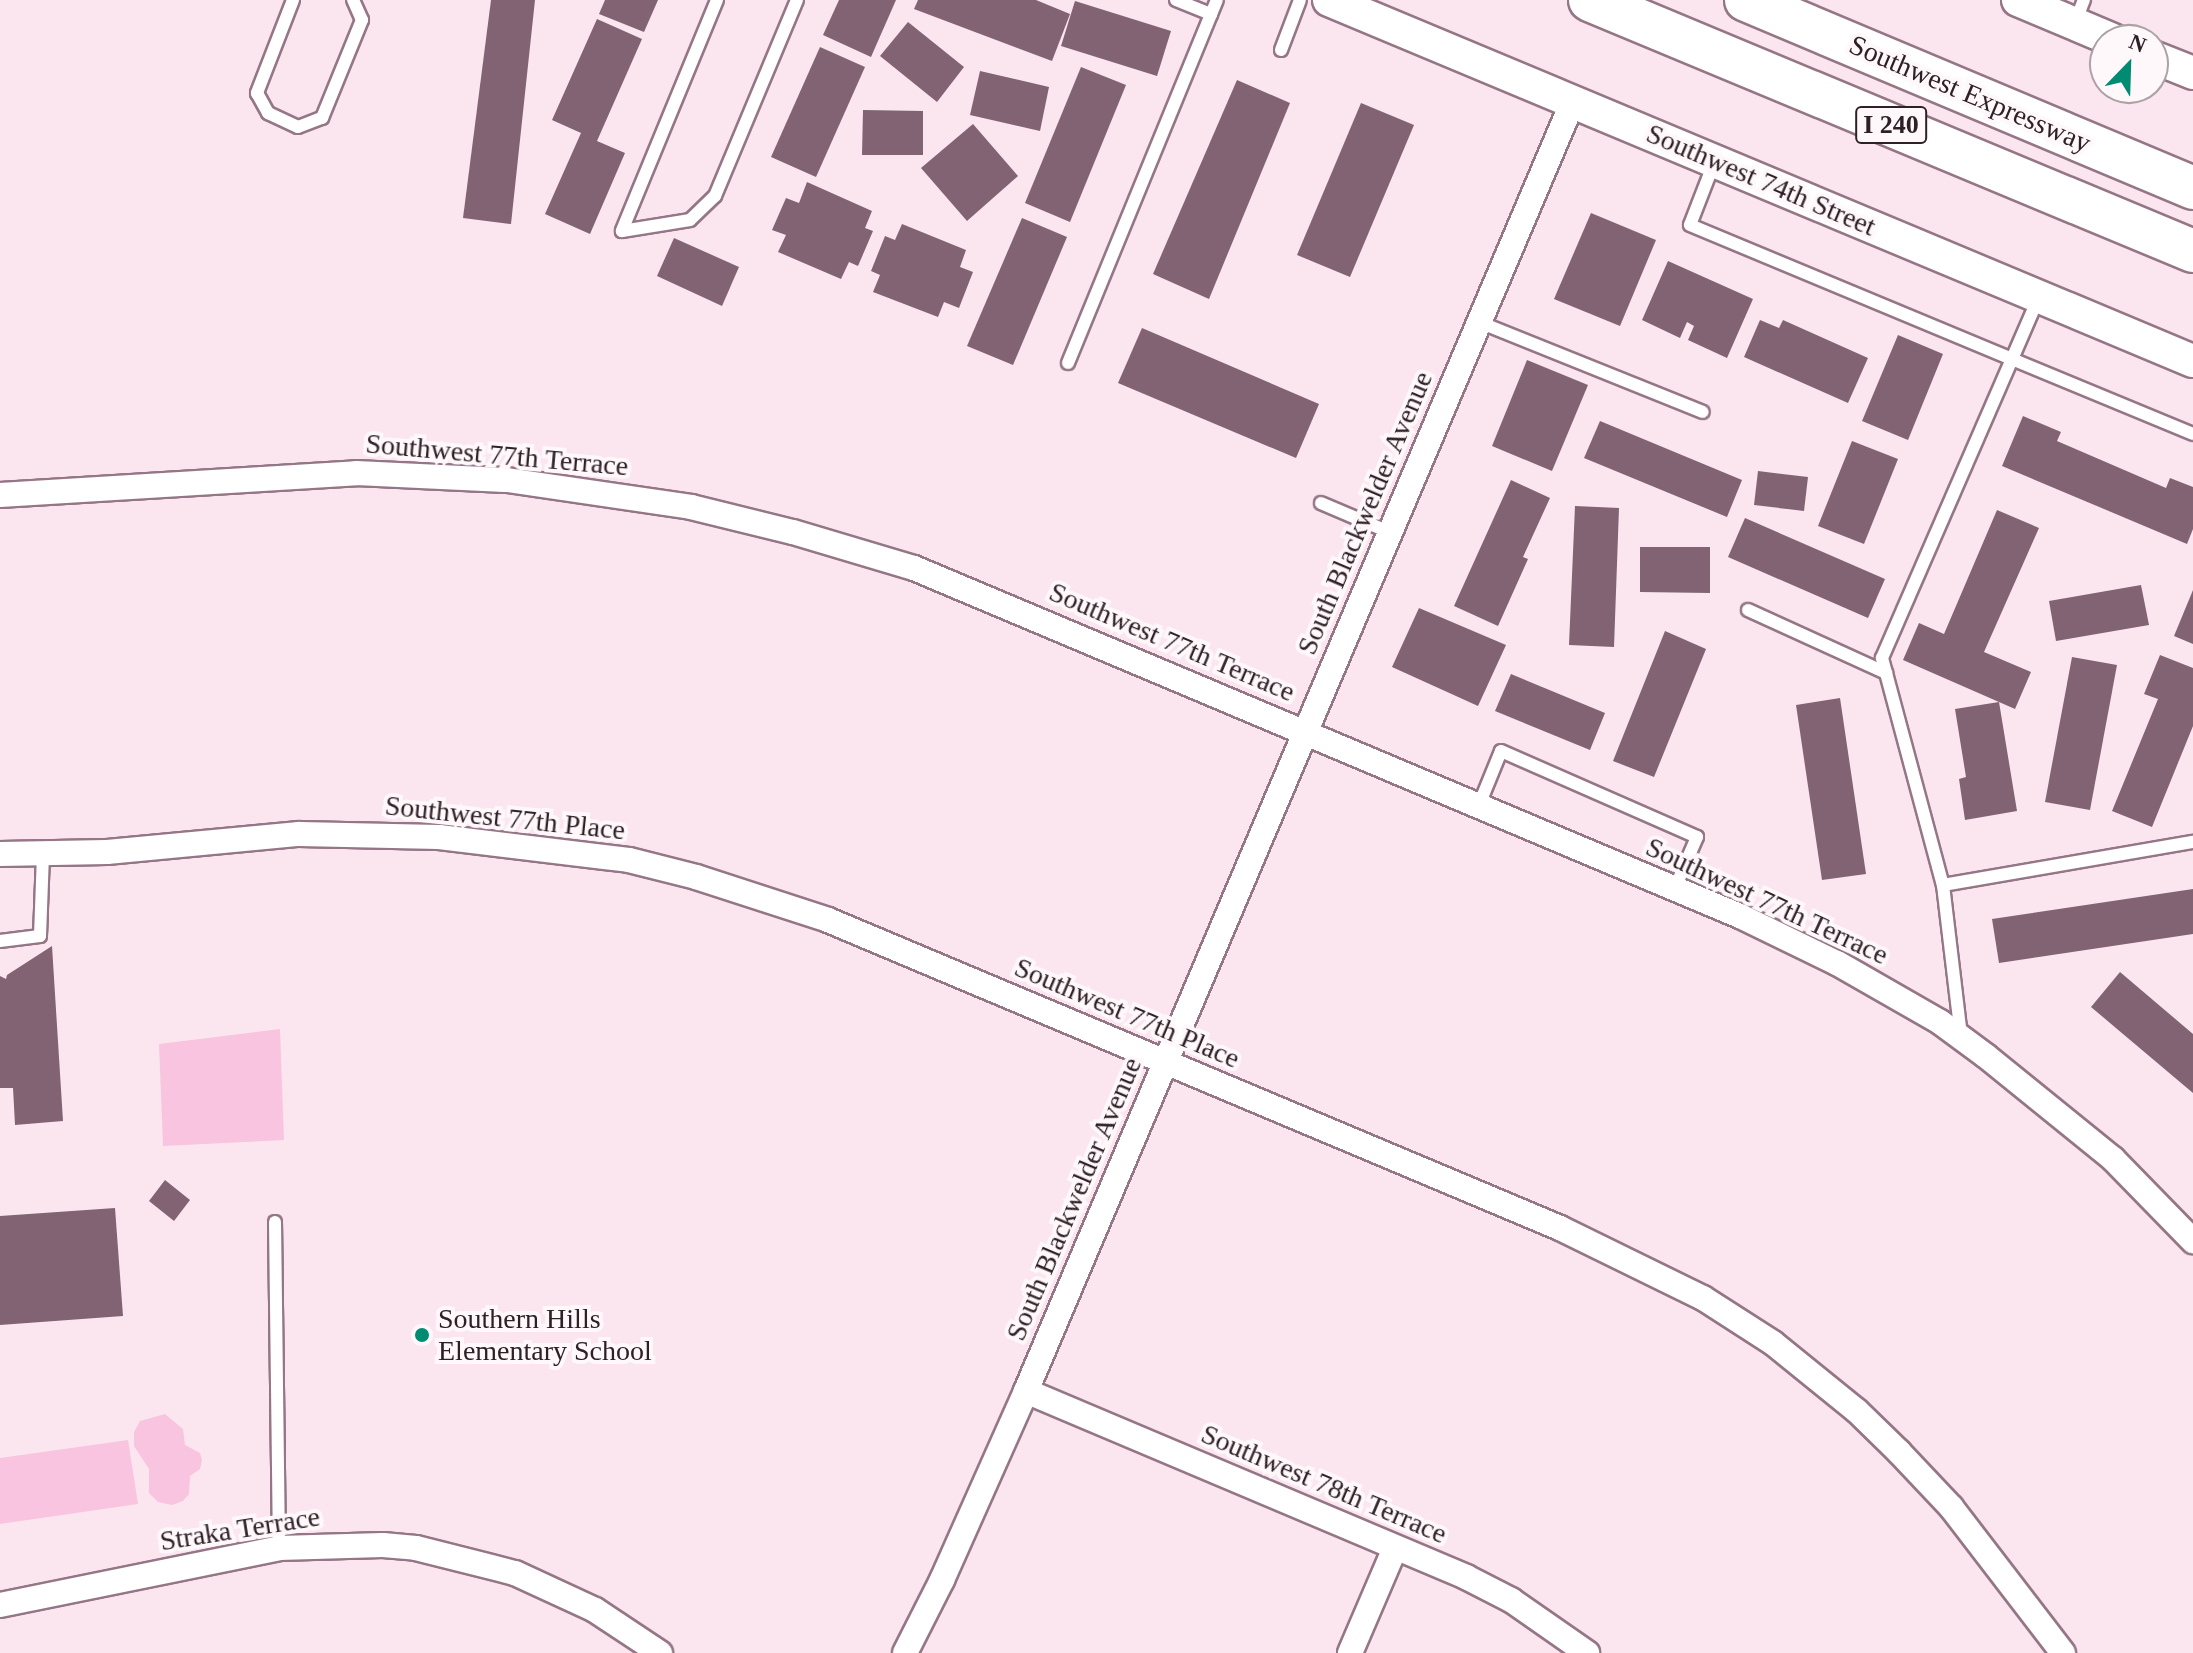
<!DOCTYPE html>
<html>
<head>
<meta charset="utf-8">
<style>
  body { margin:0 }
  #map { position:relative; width:2193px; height:1653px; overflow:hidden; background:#fbe6f0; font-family:"Times New Roman",serif }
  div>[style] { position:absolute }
  .green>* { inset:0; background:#f9c4df }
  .building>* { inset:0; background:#816373 }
  .roads { filter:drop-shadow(2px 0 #957686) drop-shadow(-2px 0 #957686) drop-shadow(0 2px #957686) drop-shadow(0 -2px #957686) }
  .service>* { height:12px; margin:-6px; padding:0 6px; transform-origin:6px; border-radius:6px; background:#fff }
  .minor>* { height:24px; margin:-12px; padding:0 12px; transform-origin:12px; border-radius:12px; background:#fff }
  .secondary>* { height:32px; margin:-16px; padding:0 16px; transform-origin:16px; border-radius:16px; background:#fff }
  .motorway>* { height:42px; margin:-21px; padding:0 21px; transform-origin:21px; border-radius:21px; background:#fff }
  .dots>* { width:22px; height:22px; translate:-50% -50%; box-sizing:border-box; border:4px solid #fff8fb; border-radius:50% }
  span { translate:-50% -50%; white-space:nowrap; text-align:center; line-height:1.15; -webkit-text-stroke:8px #fff8fb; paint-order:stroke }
  .shield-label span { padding:2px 6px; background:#fff8fb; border:2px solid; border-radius:6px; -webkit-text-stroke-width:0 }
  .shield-label { font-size:26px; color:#2d2026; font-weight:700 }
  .street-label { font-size:28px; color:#2d2026 }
  .poi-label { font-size:28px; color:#2d2026 }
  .left { translate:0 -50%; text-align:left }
  .north { position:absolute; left:2089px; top:24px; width:80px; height:80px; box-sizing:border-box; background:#fff8fb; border:2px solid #aba2a6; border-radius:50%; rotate:23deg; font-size:22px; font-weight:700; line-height:32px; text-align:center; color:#2d2026 }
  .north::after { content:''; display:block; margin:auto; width:28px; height:36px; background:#008b73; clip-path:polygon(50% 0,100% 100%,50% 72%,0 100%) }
</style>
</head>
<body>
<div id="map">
  <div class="green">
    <i style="clip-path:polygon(280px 1029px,284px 1140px,163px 1146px,159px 1044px)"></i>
    <i style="clip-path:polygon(165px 1414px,183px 1429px,185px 1445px,200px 1453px,202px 1460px,200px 1469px,190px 1476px,189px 1494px,183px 1501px,172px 1505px,158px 1502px,149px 1493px,149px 1469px,134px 1446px,134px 1432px,140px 1421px)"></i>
    <i style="clip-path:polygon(128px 1440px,138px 1504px,0 1524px,0 1458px)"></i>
  </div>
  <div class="building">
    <i style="clip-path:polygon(491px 0,535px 0,511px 224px,463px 218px)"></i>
    <i style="clip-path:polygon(605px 0,658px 0,644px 32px,599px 14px)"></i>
    <i style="clip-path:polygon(839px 0,896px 0,871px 57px,823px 35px)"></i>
    <i style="clip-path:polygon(918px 0,1036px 0,1070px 14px,1052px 61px,914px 9px)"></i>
    <i style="clip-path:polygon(1075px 1px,1171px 31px,1157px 76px,1061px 46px)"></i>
    <i style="clip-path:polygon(597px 19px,642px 39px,597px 141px,625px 153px,590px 234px,545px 214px,581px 133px,552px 120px)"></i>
    <i style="clip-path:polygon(908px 22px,964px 67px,937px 102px,880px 56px)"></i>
    <i style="clip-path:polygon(820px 47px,865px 67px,816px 177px,771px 157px)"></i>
    <i style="clip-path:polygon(1081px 67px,1126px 85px,1070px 222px,1025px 203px)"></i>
    <i style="clip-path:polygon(980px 71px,1049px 87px,1040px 131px,970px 115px)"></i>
    <i style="clip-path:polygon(1237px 80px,1290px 103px,1209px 299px,1153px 274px)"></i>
    <i style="clip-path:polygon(1361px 103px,1414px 125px,1350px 277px,1297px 255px)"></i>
    <i style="clip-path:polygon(863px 110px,923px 111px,923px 155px,862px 155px)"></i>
    <i style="clip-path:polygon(973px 124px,1018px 176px,967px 221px,921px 168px)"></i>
    <i style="clip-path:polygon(807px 182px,872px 211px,865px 228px,873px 231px,858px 266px,849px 262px,841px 279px,778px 252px,786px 235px,772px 230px,786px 198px,799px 203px)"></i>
    <i style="clip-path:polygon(1591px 213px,1656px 240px,1620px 326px,1554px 299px)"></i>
    <i style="clip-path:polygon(1022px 218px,1067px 237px,1013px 365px,967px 346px)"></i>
    <i style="clip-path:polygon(902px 224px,966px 250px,960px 267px,973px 272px,959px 308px,944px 302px,938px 317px,873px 292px,880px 275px,871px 271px,885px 236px,895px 240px)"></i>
    <i style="clip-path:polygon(674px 238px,739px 267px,722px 306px,657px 276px)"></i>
    <i style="clip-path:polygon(1668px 261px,1753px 299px,1727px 358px,1688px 340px,1694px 326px,1687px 322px,1680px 338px,1642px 320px)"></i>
    <i style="clip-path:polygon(1760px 320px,1779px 328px,1783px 320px,1868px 358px,1848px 403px,1744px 357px)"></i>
    <i style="clip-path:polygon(1142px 328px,1319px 404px,1296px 458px,1118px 383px)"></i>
    <i style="clip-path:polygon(1898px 335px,1943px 354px,1908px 440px,1862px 421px)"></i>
    <i style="clip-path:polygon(1527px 360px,1588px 385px,1552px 471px,1492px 446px)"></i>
    <i style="clip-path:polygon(2023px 416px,2061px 432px,2057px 441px,2166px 488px,2170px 478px,2193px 487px,2193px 529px,2187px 544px,2002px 466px)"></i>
    <i style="clip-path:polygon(1600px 421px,1742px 480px,1727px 517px,1584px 458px)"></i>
    <i style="clip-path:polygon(1852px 441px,1898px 459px,1864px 544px,1818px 526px)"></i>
    <i style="clip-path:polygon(1758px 471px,1808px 477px,1804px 511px,1754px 505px)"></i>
    <i style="clip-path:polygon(1511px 480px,1550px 498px,1523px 557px,1528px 559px,1498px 626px,1454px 606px)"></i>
    <i style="clip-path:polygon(1575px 506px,1619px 508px,1614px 647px,1569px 645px)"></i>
    <i style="clip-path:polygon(1997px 510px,2039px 528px,1984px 652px,2031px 672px,2015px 709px,1903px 660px,1919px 623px,1944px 634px)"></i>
    <i style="clip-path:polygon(1745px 518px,1885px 579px,1868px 618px,1728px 557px)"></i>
    <i style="clip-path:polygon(1640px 547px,1710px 547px,1710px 593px,1640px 592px)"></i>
    <i style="clip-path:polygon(2141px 585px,2149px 625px,2056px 641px,2049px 601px)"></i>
    <i style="clip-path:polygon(2193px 590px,2193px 644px,2174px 636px)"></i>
    <i style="clip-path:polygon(1419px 608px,1506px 645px,1478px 706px,1392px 667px)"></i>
    <i style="clip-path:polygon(1665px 631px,1706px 649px,1654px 777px,1613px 761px)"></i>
    <i style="clip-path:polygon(2160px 655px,2193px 668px,2193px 726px,2152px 827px,2112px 811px,2158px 699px,2144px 694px)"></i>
    <i style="clip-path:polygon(2072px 657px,2117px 665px,2090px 810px,2045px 802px)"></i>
    <i style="clip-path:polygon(1511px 674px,1605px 713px,1590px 750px,1495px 711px)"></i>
    <i style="clip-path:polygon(1840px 698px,1866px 874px,1822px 880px,1796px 705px)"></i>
    <i style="clip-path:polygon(1999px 702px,2017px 811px,1965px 820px,1959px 779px,1966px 777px,1955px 709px)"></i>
    <i style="clip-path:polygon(2193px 889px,2193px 934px,1999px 963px,1992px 919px)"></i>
    <i style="clip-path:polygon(52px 946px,63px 1121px,15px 1125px,13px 1088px,0 1088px,0 976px,6px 979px,7px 975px)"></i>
    <i style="clip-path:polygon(2120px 972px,2193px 1034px,2193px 1093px,2091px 1007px)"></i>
    <i style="clip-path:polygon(165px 1180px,190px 1200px,174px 1221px,149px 1201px)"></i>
    <i style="clip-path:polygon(115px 1208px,123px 1316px,0 1325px,0 1216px)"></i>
  </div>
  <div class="roads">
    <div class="service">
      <i style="left:293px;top:0;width:100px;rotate:111.2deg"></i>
      <i style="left:257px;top:93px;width:23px;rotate:61deg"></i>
      <i style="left:268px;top:113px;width:33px;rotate:25deg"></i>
      <i style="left:298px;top:127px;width:26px;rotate:-21deg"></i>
      <i style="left:322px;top:118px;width:106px;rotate:-67.8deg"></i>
      <i style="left:362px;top:20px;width:22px;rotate:-114deg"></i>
      <i style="left:717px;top:0;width:250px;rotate:112.4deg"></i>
      <i style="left:622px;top:231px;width:69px;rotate:-9.2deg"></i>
      <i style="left:690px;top:220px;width:35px;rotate:-44deg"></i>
      <i style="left:715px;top:196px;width:212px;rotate:-67.3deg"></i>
      <i style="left:1176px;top:0;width:38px;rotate:22deg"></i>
      <i style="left:2075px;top:23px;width:25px;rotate:-69deg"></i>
      <i style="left:1281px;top:50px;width:53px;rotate:-69.2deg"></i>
      <i style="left:1714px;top:163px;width:66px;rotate:111.2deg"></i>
      <i style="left:1690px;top:225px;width:349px;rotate:22.6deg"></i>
      <i style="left:2012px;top:359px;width:65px;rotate:-66.6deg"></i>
      <i style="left:1479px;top:322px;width:241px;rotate:21.9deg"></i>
      <i style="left:1068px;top:363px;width:392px;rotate:-67.7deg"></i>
      <i style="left:2193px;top:434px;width:196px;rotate:-157.5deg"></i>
      <i style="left:2012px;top:359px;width:326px;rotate:113.5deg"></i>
      <i style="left:1882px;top:658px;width:235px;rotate:75deg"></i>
      <i style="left:1943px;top:885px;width:254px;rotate:-9.8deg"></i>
      <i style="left:1321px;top:503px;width:74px;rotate:23.1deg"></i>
      <i style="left:1748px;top:610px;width:152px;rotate:24.5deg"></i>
      <i style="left:1479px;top:805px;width:58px;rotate:-67.8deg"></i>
      <i style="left:1501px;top:751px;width:214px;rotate:23.7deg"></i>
      <i style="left:1697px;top:837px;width:56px;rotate:113.3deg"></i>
      <i style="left:1943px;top:885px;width:153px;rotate:83.2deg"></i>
      <i style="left:0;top:941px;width:40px;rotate:-7.1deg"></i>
      <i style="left:40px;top:936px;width:82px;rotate:-87.9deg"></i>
      <i style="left:275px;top:1222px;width:326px;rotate:89.3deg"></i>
    </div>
    <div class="minor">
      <i style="left:0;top:495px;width:357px;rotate:-3.5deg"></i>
      <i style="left:356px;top:473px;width:151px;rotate:2.7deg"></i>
      <i style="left:507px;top:480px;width:186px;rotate:8.3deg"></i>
      <i style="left:691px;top:507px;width:105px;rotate:13.8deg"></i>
      <i style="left:793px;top:532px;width:126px;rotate:16.6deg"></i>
      <i style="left:914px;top:568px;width:896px;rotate:22.85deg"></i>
      <i style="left:1740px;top:916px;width:108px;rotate:25.9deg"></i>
      <i style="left:1837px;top:963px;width:119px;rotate:29.8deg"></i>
      <i style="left:1940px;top:1022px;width:57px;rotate:36.5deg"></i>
      <i style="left:1986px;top:1056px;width:164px;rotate:39deg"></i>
      <i style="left:2113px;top:1159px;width:115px;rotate:45.7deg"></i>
      <i style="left:0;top:854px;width:107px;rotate:-1.1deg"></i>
      <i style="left:107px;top:852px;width:193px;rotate:-5.4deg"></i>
      <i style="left:299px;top:834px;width:140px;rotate:1.2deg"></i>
      <i style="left:439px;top:837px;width:191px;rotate:6.9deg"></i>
      <i style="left:629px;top:860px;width:69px;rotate:14.2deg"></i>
      <i style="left:696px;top:877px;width:139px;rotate:18deg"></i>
      <i style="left:828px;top:920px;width:794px;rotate:22.82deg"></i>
      <i style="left:1560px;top:1228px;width:159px;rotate:26.1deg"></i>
      <i style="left:1703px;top:1298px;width:83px;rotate:32.7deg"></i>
      <i style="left:1773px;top:1343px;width:108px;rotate:39deg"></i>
      <i style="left:1857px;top:1411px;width:59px;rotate:44.3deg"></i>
      <i style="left:1899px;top:1452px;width:76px;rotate:46.6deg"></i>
      <i style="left:1951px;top:1507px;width:184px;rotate:52.5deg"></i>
      <i style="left:1026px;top:1391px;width:478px;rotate:22.9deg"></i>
      <i style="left:1466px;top:1577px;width:51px;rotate:27.1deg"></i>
      <i style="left:1511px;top:1600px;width:93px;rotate:34.9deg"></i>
      <i style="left:0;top:1605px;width:285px;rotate:-11.5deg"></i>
      <i style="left:279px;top:1548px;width:104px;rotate:-1.7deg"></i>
      <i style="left:383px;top:1545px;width:33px;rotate:5deg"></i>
      <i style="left:416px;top:1548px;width:102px;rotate:14.2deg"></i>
      <i style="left:515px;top:1573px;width:88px;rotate:24.8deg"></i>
      <i style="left:595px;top:1610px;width:78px;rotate:33.5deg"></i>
      <i style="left:905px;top:1653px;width:82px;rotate:-63.1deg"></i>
      <i style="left:942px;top:1580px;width:207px;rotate:-66deg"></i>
      <i style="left:1026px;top:1391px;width:1401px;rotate:-67.02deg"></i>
      <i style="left:1350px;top:1653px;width:114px;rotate:-66.8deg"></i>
    </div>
    <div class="secondary">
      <i style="left:1329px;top:0;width:936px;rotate:22.68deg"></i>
      <i style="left:2018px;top:0;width:103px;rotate:22.8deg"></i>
      <i style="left:2153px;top:57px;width:43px;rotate:21.8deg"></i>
    </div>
    <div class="motorway">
      <i style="left:1590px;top:0;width:653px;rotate:22.6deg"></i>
      <i style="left:1746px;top:0;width:485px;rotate:22.8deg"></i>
    </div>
  </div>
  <div class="dots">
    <i style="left:422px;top:1335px;background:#008b73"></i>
  </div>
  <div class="shield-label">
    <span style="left:1891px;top:125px">I 240</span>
  </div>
  <div class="street-label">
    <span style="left:1970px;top:94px;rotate:23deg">Southwest Expressway</span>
    <span style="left:1761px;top:180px;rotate:23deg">Southwest 74th Street</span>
    <span style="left:497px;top:455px;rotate:5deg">Southwest 77th Terrace</span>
    <span style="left:1365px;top:513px;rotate:-67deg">South Blackwelder Avenue</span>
    <span style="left:1172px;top:642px;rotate:23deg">Southwest 77th Terrace</span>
    <span style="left:505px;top:818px;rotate:6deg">Southwest 77th Place</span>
    <span style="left:1767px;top:901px;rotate:25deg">Southwest 77th Terrace</span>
    <span style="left:1127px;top:1013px;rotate:23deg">Southwest 77th Place</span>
    <span style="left:1074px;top:1199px;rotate:-67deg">South Blackwelder Avenue</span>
    <span style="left:1324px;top:1484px;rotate:23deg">Southwest 78th Terrace</span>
    <span style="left:240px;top:1529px;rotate:-9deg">Straka Terrace</span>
  </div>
  <div class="poi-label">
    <span class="left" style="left:438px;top:1335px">Southern Hills<br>Elementary School</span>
  </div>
  <div class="north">N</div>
</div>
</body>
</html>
